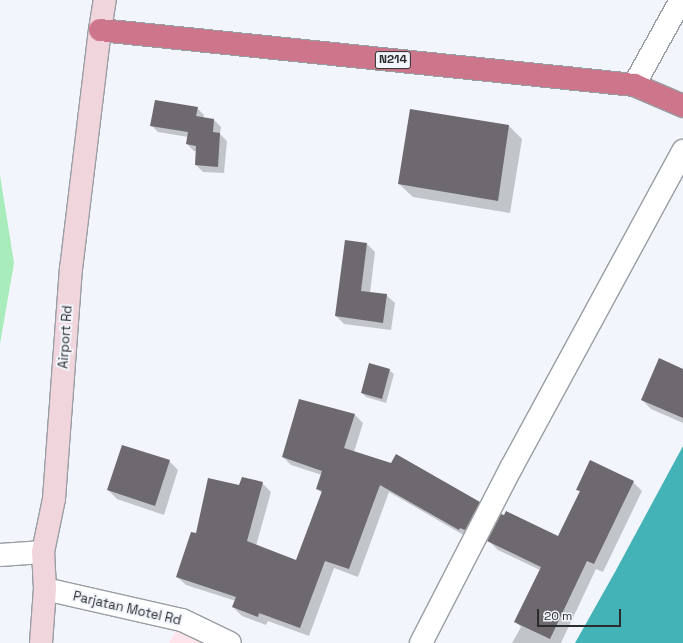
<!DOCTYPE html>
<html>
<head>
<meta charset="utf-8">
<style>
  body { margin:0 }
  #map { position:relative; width:683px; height:643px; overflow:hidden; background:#f2f6fc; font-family:"Space Grotesk",sans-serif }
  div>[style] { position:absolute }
  .education>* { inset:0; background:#fee4eb }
  .green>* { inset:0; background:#a9ecbc }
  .water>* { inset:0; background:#43b3b8 }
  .shadow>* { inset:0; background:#0003 }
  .building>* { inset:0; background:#6d696e }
  .roads { filter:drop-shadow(1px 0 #999da2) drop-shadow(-1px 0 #999da2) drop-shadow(0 1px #999da2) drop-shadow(0 -1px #999da2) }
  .street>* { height:22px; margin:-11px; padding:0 11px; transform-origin:11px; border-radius:11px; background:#fff }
  .secondary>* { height:22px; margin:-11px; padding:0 11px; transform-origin:11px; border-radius:11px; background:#f0d6dc }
  .highway>* { height:22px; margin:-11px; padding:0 11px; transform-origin:11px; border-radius:11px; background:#cd758a }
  span { translate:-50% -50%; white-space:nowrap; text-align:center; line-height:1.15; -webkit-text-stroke:4px #f2f6fc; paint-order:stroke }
  .shield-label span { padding:1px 3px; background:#f2f6fc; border:1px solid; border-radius:3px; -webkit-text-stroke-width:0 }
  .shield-label { font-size:12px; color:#2a2c2e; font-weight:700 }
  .street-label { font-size:13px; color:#2a2c2e }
  .scale { position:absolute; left:537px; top:609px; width:84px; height:18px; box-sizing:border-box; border:2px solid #2a2c2e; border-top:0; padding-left:5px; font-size:12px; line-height:14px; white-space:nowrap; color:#2a2c2e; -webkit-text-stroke:3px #f2f6fc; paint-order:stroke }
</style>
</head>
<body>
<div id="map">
  <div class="education">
    <i style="clip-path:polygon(182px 620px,224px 643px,169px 643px)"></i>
  </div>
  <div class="green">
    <i style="clip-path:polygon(0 175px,14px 263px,0 344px)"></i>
  </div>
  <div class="water">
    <i style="clip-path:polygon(683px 446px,683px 643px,575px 643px,615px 572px)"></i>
  </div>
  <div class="shadow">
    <i style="clip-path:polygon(197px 108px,204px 115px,203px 119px,214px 120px,221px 127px,220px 134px,227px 141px,224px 173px,203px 172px,196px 165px,197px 151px,194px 151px,187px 144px,188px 137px,158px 132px,151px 125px)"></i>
    <i style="clip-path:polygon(411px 110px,509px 126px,522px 139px,510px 213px,413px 197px,399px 184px)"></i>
    <i style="clip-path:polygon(367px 244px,375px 252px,370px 293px,386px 295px,395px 303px,391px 330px,344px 324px,336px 316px)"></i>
    <i style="clip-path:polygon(389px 370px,394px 374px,386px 403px,366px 397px,362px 393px)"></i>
    <i style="clip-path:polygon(683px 370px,683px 423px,651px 409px,642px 400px)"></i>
    <i style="clip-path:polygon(355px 415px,363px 423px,354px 452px,479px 502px,487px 511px,467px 537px,389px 492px,358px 577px,334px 568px,309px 636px,268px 621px,266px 625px,242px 616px,233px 607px,236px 601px,186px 585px,177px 577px,196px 534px,240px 486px,262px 483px,271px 492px,256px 546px,297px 561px,322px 493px,317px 489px,322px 475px,291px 465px,283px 457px)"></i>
    <i style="clip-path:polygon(169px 461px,178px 470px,164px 515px,117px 499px,108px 490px)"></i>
    <i style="clip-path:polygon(633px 482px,642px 491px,603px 572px,596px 569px,561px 643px,512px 643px,521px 627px,516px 622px,540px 570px,498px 550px,489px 541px,558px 538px,580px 492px,578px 489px)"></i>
  </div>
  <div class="building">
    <i style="clip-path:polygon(155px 100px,198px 107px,196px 116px,214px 119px,213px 132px,220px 133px,218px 167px,195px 165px,196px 146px,186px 144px,188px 132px,150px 126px)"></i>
    <i style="clip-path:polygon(410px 109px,509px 125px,498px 201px,398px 184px)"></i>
    <i style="clip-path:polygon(345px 240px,367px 243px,361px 291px,387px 294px,383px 323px,335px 316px)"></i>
    <i style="clip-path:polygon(659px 358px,683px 369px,683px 418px,641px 400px)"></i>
    <i style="clip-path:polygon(369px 363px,390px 369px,382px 399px,361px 393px)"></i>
    <i style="clip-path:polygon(299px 399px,355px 414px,344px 448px,391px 463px,396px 454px,480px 502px,465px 530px,460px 528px,459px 530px,380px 485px,349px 569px,325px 561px,300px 628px,259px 613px,258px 617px,232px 607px,236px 597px,176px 577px,191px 532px,196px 533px,208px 478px,239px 485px,242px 477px,263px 482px,247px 541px,296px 560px,322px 491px,316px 489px,322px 471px,282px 457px)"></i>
    <i style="clip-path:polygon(122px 445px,170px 460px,155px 506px,107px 490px)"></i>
    <i style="clip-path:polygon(590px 460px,634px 481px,594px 564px,587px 561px,550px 639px,514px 622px,541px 567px,487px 541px,501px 514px,504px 515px,506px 511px,558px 536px,580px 491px,576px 490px)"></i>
  </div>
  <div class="roads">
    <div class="street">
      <i style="left:634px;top:85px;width:97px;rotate:-61.1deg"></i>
      <i style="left:0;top:555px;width:43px;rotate:-4deg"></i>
      <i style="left:45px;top:589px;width:140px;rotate:12.8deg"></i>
      <i style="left:182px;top:620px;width:53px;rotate:25.6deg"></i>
      <i style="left:421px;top:643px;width:197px;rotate:-62.8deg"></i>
      <i style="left:511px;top:468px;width:361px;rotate:-61.5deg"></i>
    </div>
    <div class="secondary">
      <i style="left:41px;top:643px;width:54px;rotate:-85.8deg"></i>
      <i style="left:45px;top:589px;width:37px;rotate:-93deg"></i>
      <i style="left:43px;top:552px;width:54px;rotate:-78.3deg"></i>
      <i style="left:54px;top:499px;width:231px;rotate:-85.8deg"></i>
      <i style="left:71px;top:269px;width:241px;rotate:-83.1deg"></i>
      <i style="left:100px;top:30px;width:30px;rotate:-81deg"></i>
    </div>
    <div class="highway">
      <i style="left:100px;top:30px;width:537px;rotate:5.88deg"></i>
      <i style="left:634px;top:85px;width:53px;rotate:23.2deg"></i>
    </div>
  </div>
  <div class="shield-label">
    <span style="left:393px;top:60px">N214</span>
  </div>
  <div class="street-label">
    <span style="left:66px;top:337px;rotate:-86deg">Airport Rd</span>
    <span style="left:127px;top:609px;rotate:13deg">Parjatan Motel Rd</span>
  </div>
  <div class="scale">20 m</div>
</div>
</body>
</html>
